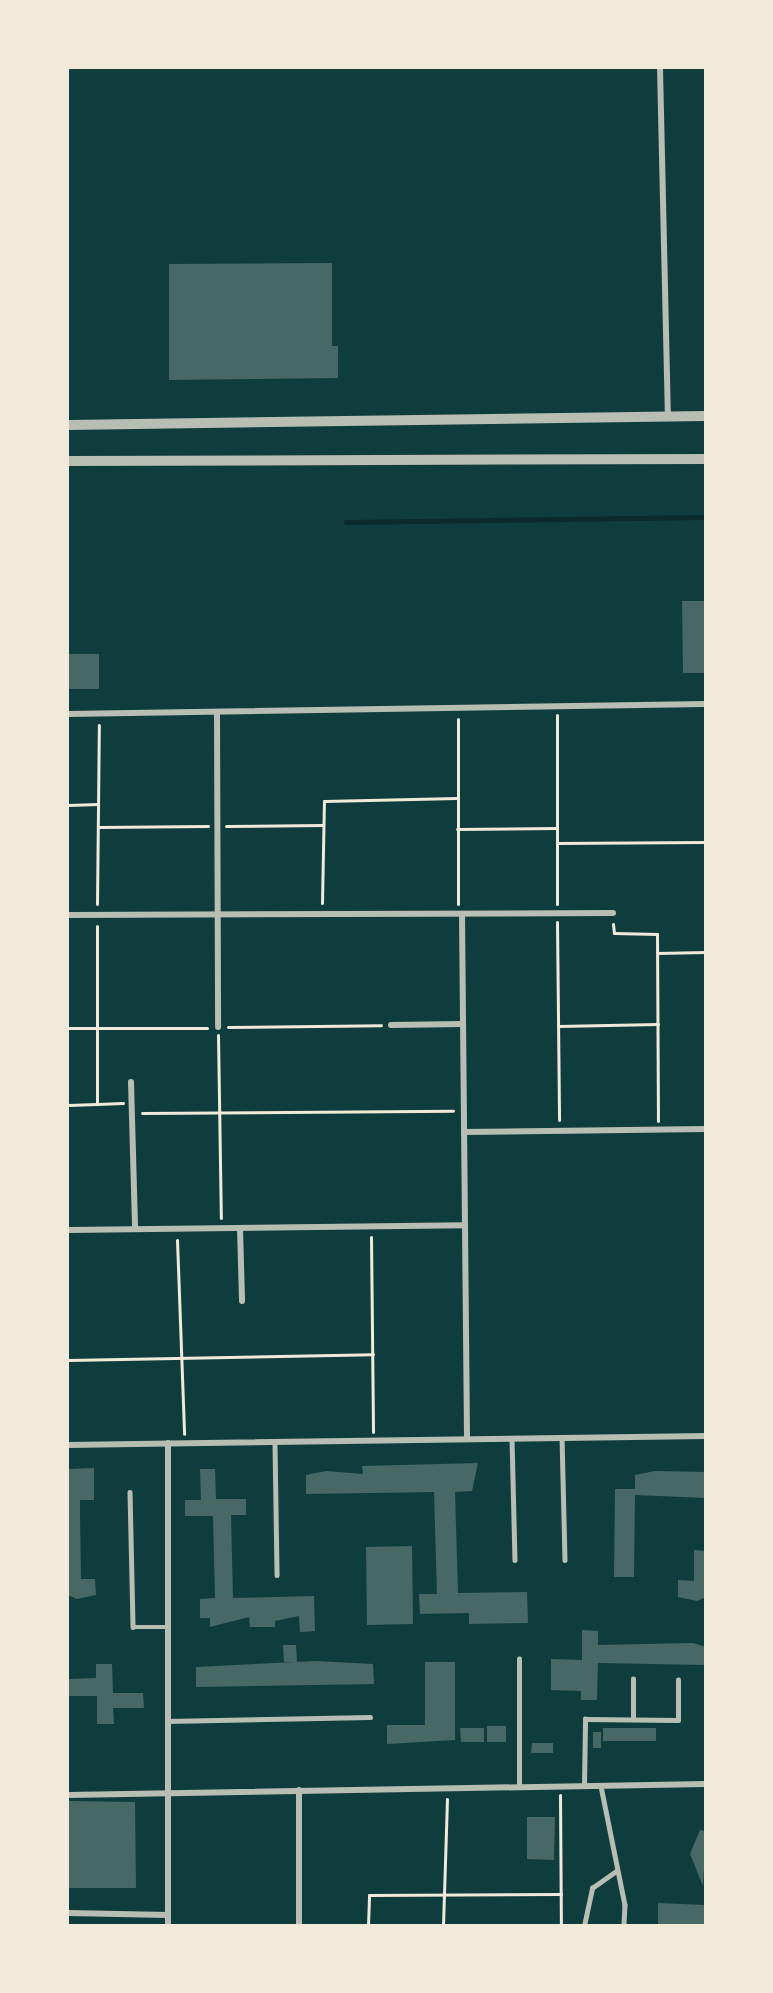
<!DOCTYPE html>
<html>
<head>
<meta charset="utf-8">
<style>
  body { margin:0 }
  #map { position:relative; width:773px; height:1993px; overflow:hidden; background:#0f3d3e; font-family:"Space Grotesk",sans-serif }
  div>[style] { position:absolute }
  .stream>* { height:4.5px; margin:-2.25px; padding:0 2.25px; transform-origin:2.25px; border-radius:2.25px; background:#0a2a2b }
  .building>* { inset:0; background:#486865 }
  .path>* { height:3px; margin:-1.5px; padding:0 1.5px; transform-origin:1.5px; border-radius:1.5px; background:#f1e9da }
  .service>* { height:4.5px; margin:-2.25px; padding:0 2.25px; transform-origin:2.25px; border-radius:2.25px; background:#b8beb3 }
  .minor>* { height:6px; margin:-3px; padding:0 3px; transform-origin:3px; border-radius:3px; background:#b8beb3 }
  .tertiary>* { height:10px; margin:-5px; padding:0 5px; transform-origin:5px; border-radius:5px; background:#b8beb3 }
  span { translate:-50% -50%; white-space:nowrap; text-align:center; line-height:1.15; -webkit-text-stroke:4.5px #f1e9da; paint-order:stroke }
  .frame { position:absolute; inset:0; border:69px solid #f1e9da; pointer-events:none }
</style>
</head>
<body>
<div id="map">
  <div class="stream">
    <i style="left:346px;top:522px;width:360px;rotate:-0.8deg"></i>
  </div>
  <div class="building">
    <i style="clip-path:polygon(332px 263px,332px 346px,338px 346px,338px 378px,169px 380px,169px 264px)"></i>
    <i style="clip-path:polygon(682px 601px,706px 601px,706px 673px,683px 673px)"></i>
    <i style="clip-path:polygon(68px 654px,99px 654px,99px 689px,68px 689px)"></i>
    <i style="clip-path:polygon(478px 1463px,472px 1491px,455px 1492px,458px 1593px,527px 1592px,528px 1623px,469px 1624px,469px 1613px,420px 1614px,419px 1594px,437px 1594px,434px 1492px,306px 1494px,306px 1475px,326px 1471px,363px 1474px,362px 1466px)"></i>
    <i style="clip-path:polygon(94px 1468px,94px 1500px,80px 1500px,80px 1512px,81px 1579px,95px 1579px,96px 1595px,77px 1599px,68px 1595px,68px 1469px)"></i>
    <i style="clip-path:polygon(200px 1469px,215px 1469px,216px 1499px,246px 1499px,246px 1515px,231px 1515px,233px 1598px,314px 1596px,315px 1631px,300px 1632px,299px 1616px,275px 1621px,275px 1627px,250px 1627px,249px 1617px,210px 1627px,210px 1618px,200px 1618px,200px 1599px,215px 1598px,213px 1516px,185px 1516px,185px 1500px,201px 1500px)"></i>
    <i style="clip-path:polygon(655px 1471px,706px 1472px,706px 1498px,635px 1495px,634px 1577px,614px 1577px,615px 1489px,635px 1489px,635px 1475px)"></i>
    <i style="clip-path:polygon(412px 1546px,413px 1624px,367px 1625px,366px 1547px)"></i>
    <i style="clip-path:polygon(694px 1550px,706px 1551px,706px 1597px,697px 1601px,678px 1597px,678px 1580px,694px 1581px)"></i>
    <i style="clip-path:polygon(582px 1630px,598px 1631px,598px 1645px,693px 1643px,706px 1647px,706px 1665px,598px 1663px,597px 1700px,581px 1700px,581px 1691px,551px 1690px,551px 1659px,582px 1660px)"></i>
    <i style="clip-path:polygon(283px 1645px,296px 1645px,297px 1662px,284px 1662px)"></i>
    <i style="clip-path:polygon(315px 1661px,373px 1664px,374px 1684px,196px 1687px,196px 1667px)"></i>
    <i style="clip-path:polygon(425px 1662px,455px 1662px,455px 1740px,387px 1744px,387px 1725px,425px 1725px)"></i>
    <i style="clip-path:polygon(96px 1664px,112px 1664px,113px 1693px,143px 1693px,144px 1708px,113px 1708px,114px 1724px,97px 1724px,97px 1696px,68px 1696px,68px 1679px,96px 1678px)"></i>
    <i style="clip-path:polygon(487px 1726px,506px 1726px,506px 1742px,487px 1742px)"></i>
    <i style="clip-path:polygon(460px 1728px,484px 1728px,484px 1742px,461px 1742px)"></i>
    <i style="clip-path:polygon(603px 1728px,656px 1728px,656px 1741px,603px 1741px)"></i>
    <i style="clip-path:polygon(593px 1732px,601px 1732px,601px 1748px,593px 1748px)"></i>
    <i style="clip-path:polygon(532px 1743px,553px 1743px,553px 1753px,531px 1753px)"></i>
    <i style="clip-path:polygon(68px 1801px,135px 1802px,136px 1888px,68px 1888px)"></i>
    <i style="clip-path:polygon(527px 1817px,555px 1817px,554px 1860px,527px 1859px)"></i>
    <i style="clip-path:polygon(700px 1830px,706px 1831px,703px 1886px,690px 1854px)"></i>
    <i style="clip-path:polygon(658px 1903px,706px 1905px,706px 1926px,658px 1926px)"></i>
  </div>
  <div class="path">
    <i style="left:557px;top:715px;width:189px;rotate:90deg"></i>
    <i style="left:68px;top:805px;width:30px;rotate:-2deg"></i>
    <i style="left:226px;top:826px;width:97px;rotate:-0.6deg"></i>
    <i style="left:98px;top:827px;width:110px;rotate:-0.5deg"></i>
    <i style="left:457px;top:829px;width:100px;rotate:-0.6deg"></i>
    <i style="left:557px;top:843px;width:149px;rotate:-0.4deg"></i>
    <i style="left:322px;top:903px;width:102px;rotate:-88.9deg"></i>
    <i style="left:324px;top:801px;width:133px;rotate:-1.3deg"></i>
    <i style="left:97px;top:904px;width:179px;rotate:-89.4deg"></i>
    <i style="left:458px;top:904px;width:185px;rotate:-90deg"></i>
    <i style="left:557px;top:922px;width:198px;rotate:89.4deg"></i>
    <i style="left:613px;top:924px;width:9px;rotate:84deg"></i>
    <i style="left:614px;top:933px;width:43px;rotate:1.3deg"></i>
    <i style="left:657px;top:934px;width:187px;rotate:89.7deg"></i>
    <i style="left:97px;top:926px;width:178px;rotate:90deg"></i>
    <i style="left:97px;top:1104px;width:26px;rotate:-2deg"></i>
    <i style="left:657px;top:953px;width:49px;rotate:-1.2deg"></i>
    <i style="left:558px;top:1026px;width:100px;rotate:-1.1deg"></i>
    <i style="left:228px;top:1027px;width:153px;rotate:-0.7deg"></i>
    <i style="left:68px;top:1028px;width:139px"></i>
    <i style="left:218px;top:1035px;width:183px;rotate:89.1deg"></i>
    <i style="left:68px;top:1105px;width:29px;rotate:-2deg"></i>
    <i style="left:142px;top:1113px;width:311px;rotate:-0.4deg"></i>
    <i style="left:371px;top:1237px;width:195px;rotate:89.4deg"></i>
    <i style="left:177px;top:1240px;width:194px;rotate:87.9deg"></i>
    <i style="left:68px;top:1360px;width:305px;rotate:-1.1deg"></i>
    <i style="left:560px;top:1795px;width:131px;rotate:89.6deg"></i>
    <i style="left:368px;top:1926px;width:31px;rotate:-88deg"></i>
    <i style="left:369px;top:1895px;width:192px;rotate:-0.3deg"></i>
    <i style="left:443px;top:1926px;width:127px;rotate:-88.2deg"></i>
  </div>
  <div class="service">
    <i style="left:562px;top:1437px;width:123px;rotate:88.6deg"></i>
    <i style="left:512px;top:1438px;width:122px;rotate:88.6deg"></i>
    <i style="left:275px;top:1444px;width:131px;rotate:89.1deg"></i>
    <i style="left:130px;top:1492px;width:135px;rotate:88.7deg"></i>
    <i style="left:133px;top:1627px;width:34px"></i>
    <i style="left:633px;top:1719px;width:40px;rotate:-90deg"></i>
    <i style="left:167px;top:1721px;width:203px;rotate:-1.1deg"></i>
    <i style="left:584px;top:1786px;width:67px;rotate:-89.1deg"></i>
    <i style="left:585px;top:1719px;width:93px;rotate:0.6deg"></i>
    <i style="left:678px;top:1720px;width:40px;rotate:-90deg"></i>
    <i style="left:601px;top:1786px;width:121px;rotate:78.6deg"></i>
    <i style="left:625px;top:1905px;width:21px;rotate:93deg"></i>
    <i style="left:519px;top:1787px;width:128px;rotate:-90deg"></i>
    <i style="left:584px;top:1926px;width:39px;rotate:-78deg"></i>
    <i style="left:592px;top:1888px;width:29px;rotate:-35deg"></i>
  </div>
  <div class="minor">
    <i style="left:660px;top:68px;width:348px;rotate:88.7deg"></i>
    <i style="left:217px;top:712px;width:315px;rotate:89.8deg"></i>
    <i style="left:68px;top:714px;width:638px;rotate:-0.9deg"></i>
    <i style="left:462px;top:914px;width:524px;rotate:89.45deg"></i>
    <i style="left:68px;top:915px;width:545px;rotate:-0.21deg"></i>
    <i style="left:391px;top:1025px;width:72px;rotate:-0.8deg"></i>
    <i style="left:131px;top:1082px;width:147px;rotate:88.4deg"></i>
    <i style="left:464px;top:1132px;width:242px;rotate:-0.7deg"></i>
    <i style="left:240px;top:1228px;width:73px;rotate:88.4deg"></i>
    <i style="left:68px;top:1230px;width:397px;rotate:-0.7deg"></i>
    <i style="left:168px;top:1443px;width:483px;rotate:90deg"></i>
    <i style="left:68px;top:1445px;width:638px;rotate:-0.81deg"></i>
    <i style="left:299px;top:1790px;width:136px;rotate:90deg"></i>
    <i style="left:68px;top:1795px;width:638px;rotate:-0.99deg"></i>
    <i style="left:68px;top:1913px;width:100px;rotate:1.1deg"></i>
  </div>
  <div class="tertiary">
    <i style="left:68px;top:425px;width:638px;rotate:-0.81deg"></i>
    <i style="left:68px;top:461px;width:638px;rotate:-0.18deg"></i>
  </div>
  <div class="frame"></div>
</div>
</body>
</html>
